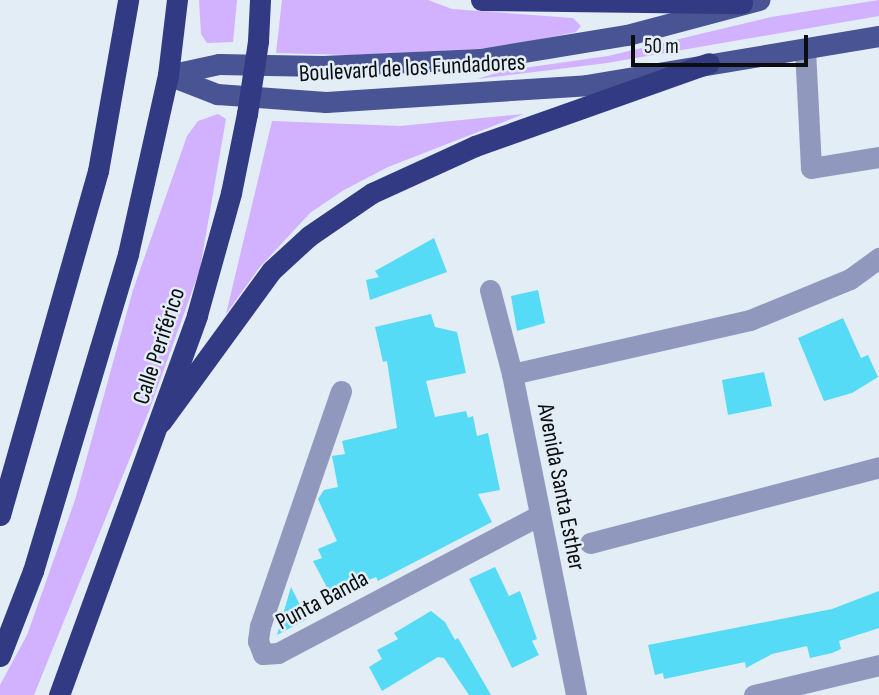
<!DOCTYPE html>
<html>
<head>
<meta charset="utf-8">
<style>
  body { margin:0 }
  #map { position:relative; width:879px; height:695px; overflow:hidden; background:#e3edf5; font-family:"Sofia Sans Condensed",sans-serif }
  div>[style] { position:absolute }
  .green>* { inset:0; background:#d2b1fe }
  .building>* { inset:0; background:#55dbf6 }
  .minor>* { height:21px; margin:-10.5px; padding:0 10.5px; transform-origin:10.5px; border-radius:10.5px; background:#9099bd }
  .major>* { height:21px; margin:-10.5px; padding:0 10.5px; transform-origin:10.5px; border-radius:10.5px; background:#485493 }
  .highway>* { height:21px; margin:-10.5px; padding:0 10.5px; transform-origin:10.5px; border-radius:10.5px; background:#313a82 }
  .highway-bridge>* { height:21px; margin:-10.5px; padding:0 10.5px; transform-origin:10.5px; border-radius:10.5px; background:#313a82 }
  span { translate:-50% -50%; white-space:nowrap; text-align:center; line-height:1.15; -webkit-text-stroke:5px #e3edf5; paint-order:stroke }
  .street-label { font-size:24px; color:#0b0e11 }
  .scale { position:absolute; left:631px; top:35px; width:177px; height:32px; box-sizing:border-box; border:4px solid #0b0e11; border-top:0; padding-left:9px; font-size:21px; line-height:24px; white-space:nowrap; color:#0b0e11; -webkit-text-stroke:5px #e3edf5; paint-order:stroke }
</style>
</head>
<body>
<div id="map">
  <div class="green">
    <i style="clip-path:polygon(199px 0,237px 0,233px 42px,207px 43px,201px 34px)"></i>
    <i style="clip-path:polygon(282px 0,428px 0,452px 9px,573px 18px,581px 26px,576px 32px,498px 48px,350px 55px,276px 53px)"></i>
    <i style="clip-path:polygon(879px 0,879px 16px,607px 63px,477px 79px,503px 71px,608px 56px,771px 17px)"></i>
    <i style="clip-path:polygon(218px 114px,226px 119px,200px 269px,149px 411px,34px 695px,0 695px,0 685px,27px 635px,75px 500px,133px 290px,187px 136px,198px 121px)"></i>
    <i style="clip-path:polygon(524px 114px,388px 167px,344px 190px,310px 213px,259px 268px,226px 314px,272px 121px,400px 126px)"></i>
  </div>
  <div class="building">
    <i style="clip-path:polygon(434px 238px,447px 272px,370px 300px,366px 280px,379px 277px,375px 271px)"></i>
    <i style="clip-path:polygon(538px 290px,545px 323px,517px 331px,511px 296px)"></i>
    <i style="clip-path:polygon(431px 314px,435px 327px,457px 332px,466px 373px,426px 381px,435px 417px,466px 411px,468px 418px,473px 416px,477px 436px,488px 433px,500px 490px,478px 494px,492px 522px,378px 581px,376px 577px,331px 595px,313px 561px,322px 558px,318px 549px,337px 541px,318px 499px,324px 490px,338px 487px,332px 456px,345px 454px,342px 441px,397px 428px,387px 361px,383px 362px,375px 327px)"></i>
    <i style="clip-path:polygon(843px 318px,861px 358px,868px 355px,878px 377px,852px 393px,824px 401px,798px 338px)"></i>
    <i style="clip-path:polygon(764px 372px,772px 406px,728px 415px,722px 380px)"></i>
    <i style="clip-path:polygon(495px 567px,509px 596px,520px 591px,537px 639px,532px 641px,539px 655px,512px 668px,469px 579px)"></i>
    <i style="clip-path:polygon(291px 587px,307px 619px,277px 635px)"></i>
    <i style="clip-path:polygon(879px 591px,879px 628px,839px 641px,841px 649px,832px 653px,810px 658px,807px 646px,772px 654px,746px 668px,745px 662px,664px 679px,663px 673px,655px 675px,648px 645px,832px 609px)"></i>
    <i style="clip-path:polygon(431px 611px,445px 622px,455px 640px,458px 638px,491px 695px,469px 695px,444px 658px,438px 657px,382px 691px,369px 667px,382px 659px,377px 650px,398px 639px,394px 633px)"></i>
  </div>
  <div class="minor">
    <i style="left:805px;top:49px;width:119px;rotate:87.1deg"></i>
    <i style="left:811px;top:168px;width:69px;rotate:-9.2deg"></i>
    <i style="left:490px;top:290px;width:87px;rotate:75.3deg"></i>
    <i style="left:512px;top:374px;width:327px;rotate:78.7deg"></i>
    <i style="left:512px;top:374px;width:244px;rotate:-12.8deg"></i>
    <i style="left:750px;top:320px;width:108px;rotate:-22.3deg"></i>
    <i style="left:850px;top:279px;width:36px;rotate:-36deg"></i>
    <i style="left:341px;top:391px;width:249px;rotate:109deg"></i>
    <i style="left:260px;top:626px;width:15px;rotate:98deg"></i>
    <i style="left:258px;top:641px;width:14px;rotate:69deg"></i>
    <i style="left:263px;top:654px;width:15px;rotate:-4deg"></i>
    <i style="left:278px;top:653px;width:294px;rotate:-27.8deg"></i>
    <i style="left:590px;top:543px;width:299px;rotate:-14.7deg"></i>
    <i style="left:754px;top:695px;width:129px;rotate:-13.5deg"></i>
  </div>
  <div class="major">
    <i style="left:168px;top:75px;width:53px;rotate:21.2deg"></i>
    <i style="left:217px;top:94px;width:109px;rotate:4.2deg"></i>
    <i style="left:326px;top:102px;width:261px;rotate:-3.7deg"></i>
    <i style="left:586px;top:85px;width:297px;rotate:-9.5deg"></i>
    <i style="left:168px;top:75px;width:52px;rotate:-12.2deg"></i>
    <i style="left:219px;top:64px;width:104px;rotate:1.1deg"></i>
    <i style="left:323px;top:66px;width:157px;rotate:-2.6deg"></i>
    <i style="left:480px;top:59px;width:149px;rotate:-9.3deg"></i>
    <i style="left:627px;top:35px;width:137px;rotate:-14.9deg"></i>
  </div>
  <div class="highway">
    <i style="left:481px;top:0;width:261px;rotate:0.7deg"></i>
    <i style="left:258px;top:41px;width:41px;rotate:-87.2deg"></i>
    <i style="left:161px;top:422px;width:188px;rotate:-53.9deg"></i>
    <i style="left:272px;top:270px;width:50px;rotate:-42.6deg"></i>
    <i style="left:309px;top:236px;width:76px;rotate:-34.3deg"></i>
    <i style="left:372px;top:193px;width:113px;rotate:-24.5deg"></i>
    <i style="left:475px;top:146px;width:248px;rotate:-19.5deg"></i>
    <i style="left:0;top:515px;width:358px;rotate:-74.1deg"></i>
    <i style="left:98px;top:171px;width:174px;rotate:-80deg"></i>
    <i style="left:0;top:656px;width:91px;rotate:-68.8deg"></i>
    <i style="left:33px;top:571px;width:331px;rotate:-73.3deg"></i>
    <i style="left:128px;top:254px;width:183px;rotate:-77.4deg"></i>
    <i style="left:168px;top:75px;width:76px;rotate:-83.2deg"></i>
    <i style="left:59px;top:695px;width:404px;rotate:-70deg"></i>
    <i style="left:197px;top:315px;width:127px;rotate:-74.4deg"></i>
    <i style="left:231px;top:193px;width:81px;rotate:-78.6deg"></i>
  </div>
  <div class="highway-bridge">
    <i style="left:247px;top:114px;width:74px;rotate:-81.4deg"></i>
  </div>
  <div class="street-label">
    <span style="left:412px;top:68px;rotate:-3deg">Boulevard de los Fundadores</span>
    <span style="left:159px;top:346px;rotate:-72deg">Calle Periférico</span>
    <span style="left:561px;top:487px;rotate:79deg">Avenida Santa Esther</span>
    <span style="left:322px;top:600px;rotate:-28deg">Punta Banda</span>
  </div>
  <div class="scale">50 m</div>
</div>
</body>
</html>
